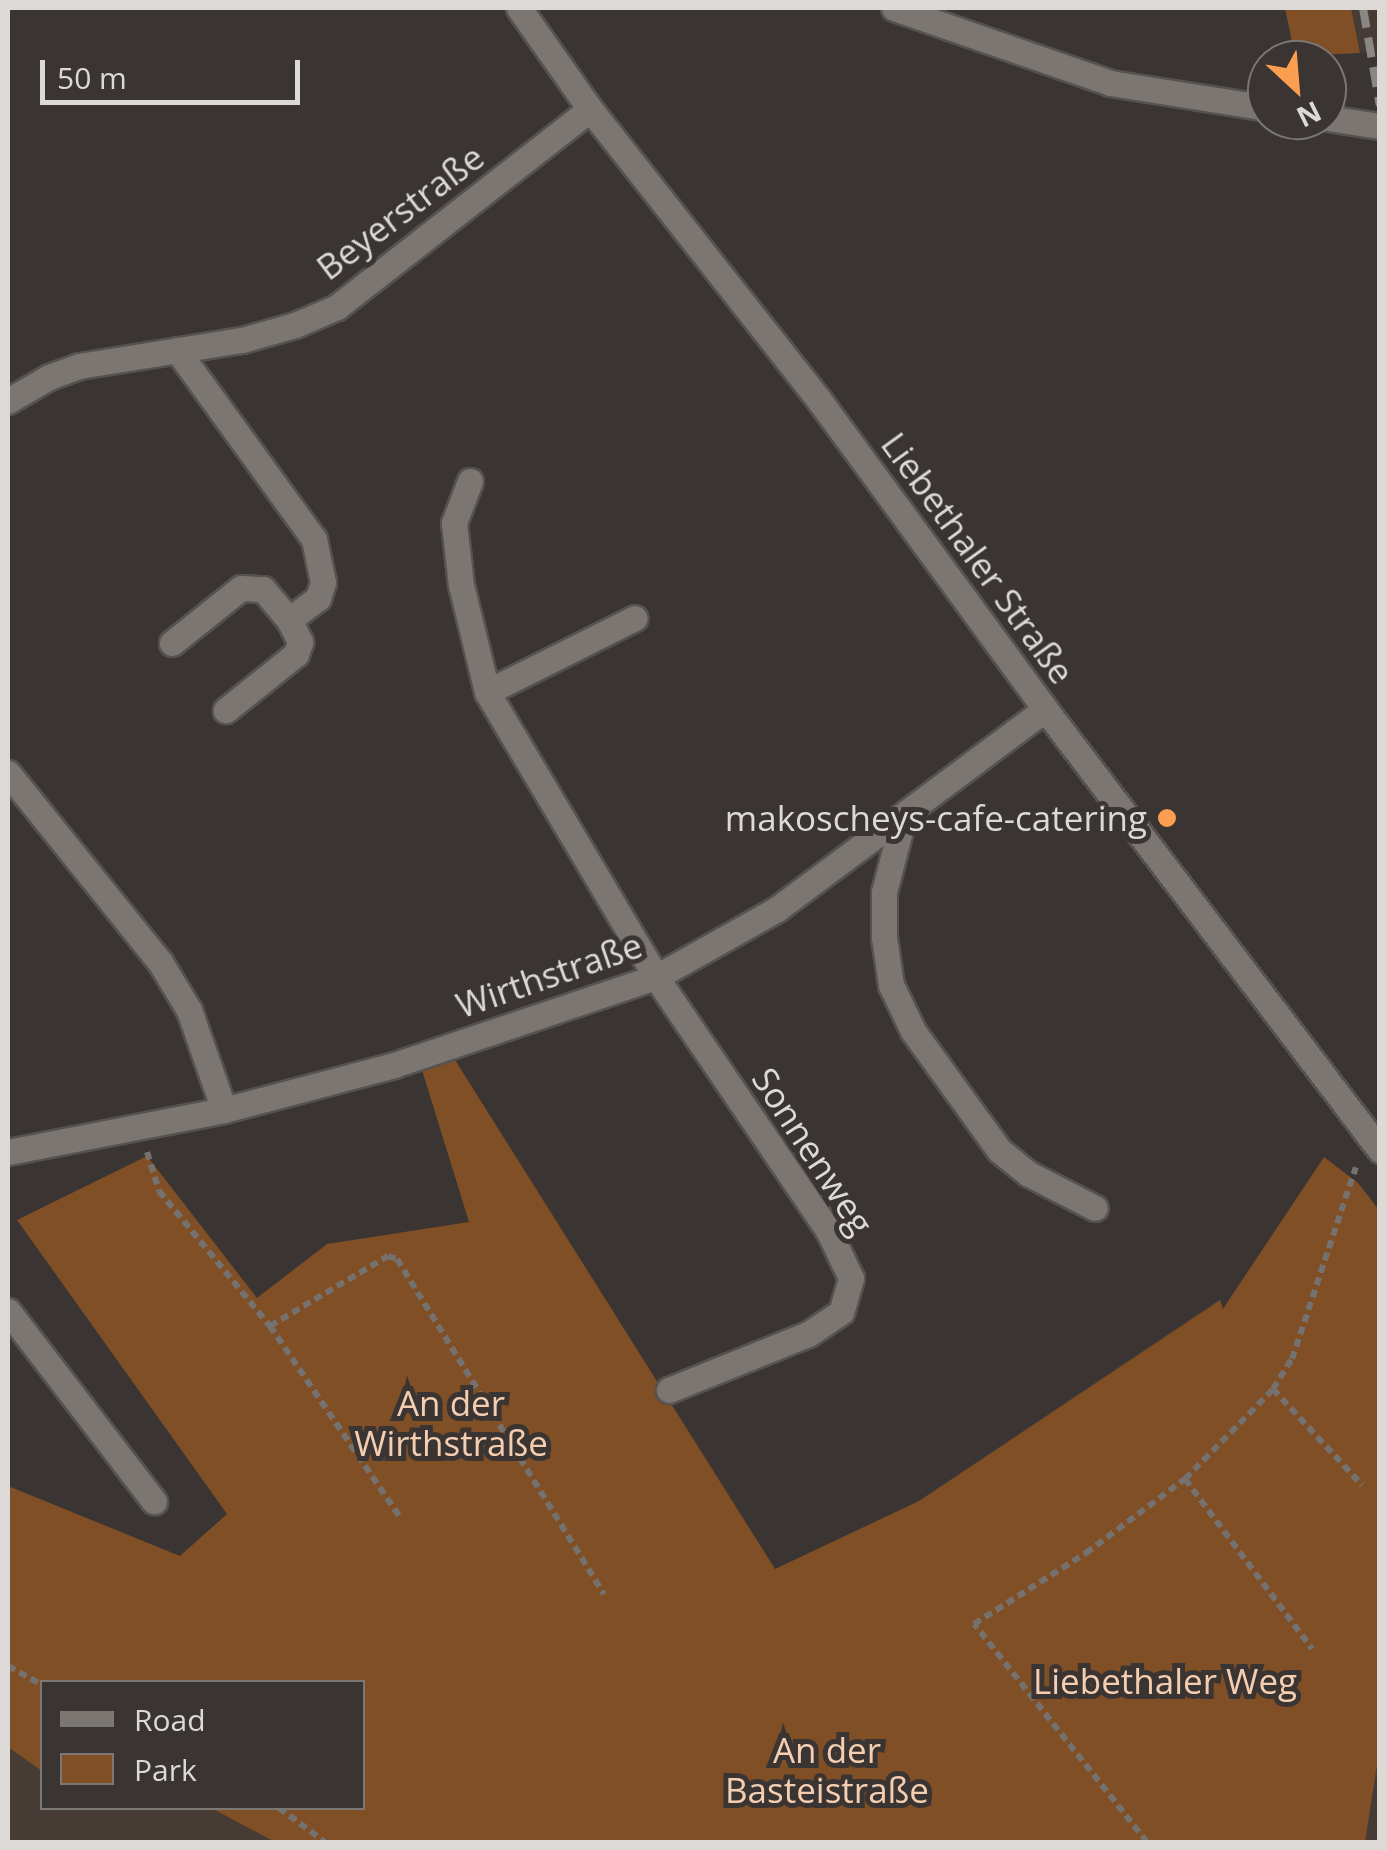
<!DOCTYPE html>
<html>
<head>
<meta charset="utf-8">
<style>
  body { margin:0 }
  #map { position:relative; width:1387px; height:1850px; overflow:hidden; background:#3a3532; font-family:"Open Sans",sans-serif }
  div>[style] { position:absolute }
  .built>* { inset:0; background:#463c35 }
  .green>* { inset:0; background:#814f26 }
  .path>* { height:6px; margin-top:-3px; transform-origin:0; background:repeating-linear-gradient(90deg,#75716e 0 8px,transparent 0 13px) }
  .roads { filter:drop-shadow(2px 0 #55524f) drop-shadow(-2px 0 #55524f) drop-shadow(0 2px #55524f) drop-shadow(0 -2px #55524f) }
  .minor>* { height:25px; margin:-12.5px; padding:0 12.5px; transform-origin:12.5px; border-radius:12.5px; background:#7c7672 }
  .rail>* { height:8px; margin-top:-4px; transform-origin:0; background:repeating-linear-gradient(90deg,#8a8683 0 20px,transparent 0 30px) }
  .dots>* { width:28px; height:28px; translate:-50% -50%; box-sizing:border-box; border:5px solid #3a3532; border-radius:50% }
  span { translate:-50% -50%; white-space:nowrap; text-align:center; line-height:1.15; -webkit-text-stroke:10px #3a3532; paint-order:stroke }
  .street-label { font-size:35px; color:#dcd9d7 }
  .poi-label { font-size:35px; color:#dcd9d7 }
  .right { translate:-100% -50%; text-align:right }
  .park-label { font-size:35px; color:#f5ceb1 }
  .frame { position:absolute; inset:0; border:10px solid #dcd9d7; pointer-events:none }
  .legend { position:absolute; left:40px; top:1680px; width:325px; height:130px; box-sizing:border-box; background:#3a3532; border:2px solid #7b7774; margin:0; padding:12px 18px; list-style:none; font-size:30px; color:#dcd9d7 }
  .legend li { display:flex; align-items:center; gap:20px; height:50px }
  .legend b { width:50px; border:2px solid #7b7774 }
  .north { position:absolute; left:1247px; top:40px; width:100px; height:100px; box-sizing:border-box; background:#3a3532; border:2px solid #7b7774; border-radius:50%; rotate:154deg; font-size:28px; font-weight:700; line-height:40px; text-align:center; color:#dcd9d7 }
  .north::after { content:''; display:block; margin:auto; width:35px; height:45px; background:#fb9e50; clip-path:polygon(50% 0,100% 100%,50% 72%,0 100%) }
  .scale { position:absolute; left:40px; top:60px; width:260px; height:45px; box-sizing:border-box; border:5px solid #dcd9d7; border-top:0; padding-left:12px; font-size:30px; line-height:35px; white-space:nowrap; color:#dcd9d7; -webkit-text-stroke:8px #3a3532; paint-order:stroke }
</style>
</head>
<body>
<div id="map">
  <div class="built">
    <i style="clip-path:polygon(1351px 8px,1379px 8px,1379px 50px,1360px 53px)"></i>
    <i style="clip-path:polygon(1379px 1746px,1379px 1842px,1365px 1842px,1379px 1751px)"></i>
    <i style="clip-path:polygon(8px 1747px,42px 1771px,42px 1808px,211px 1808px,275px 1842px,8px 1842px)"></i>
  </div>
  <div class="green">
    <i style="clip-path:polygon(1285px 8px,1351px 8px,1360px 53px,1295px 56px)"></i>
    <i style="clip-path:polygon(455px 1060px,775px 1569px,919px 1501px,1220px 1300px,1223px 1309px,1324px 1157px,1358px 1183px,1379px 1210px,1380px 1746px,1365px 1842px,275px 1842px,211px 1808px,362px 1808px,362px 1682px,42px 1682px,42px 1771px,8px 1747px,8px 1486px,180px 1556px,227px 1514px,17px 1220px,147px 1156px,257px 1298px,327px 1244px,469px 1222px,422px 1070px)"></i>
  </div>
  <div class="path">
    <i style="left:147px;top:1152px;width:41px;rotate:72.9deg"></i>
    <i style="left:159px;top:1191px;width:175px;rotate:50.6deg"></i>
    <i style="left:270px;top:1326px;width:230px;rotate:55.8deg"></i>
    <i style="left:270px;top:1326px;width:137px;rotate:-30.7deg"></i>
    <i style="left:388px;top:1256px;width:9px;rotate:18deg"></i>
    <i style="left:397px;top:1259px;width:394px;rotate:58.3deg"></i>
    <i style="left:1273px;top:1389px;width:131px;rotate:47.2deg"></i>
    <i style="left:1185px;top:1479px;width:212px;rotate:53.2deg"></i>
    <i style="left:8px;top:1666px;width:39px;rotate:29deg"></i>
    <i style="left:279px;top:1808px;width:57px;rotate:36.5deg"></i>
    <i style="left:1147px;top:1842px;width:278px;rotate:-128.4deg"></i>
    <i style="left:974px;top:1624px;width:133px;rotate:-32.4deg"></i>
    <i style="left:1086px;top:1553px;width:124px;rotate:-36.8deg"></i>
    <i style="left:1185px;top:1479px;width:126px;rotate:-45.6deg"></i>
    <i style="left:1273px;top:1389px;width:36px;rotate:-58deg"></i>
    <i style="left:1292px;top:1359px;width:202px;rotate:-71.6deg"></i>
  </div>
  <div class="roads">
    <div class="minor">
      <i style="left:519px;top:8px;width:123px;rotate:54.9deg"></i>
      <i style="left:590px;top:109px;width:370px;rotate:51.8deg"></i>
      <i style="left:819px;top:400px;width:383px;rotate:53.8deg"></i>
      <i style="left:1045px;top:709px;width:554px;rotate:52.78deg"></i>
      <i style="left:894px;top:8px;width:229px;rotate:19.1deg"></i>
      <i style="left:1110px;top:83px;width:159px;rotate:9deg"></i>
      <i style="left:1327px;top:118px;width:54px;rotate:8.6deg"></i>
      <i style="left:177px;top:350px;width:233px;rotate:54.1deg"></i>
      <i style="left:314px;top:539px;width:44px;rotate:78.2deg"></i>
      <i style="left:323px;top:582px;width:17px;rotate:107deg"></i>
      <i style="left:318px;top:598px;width:36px;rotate:143deg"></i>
      <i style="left:8px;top:401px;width:48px;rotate:-30.3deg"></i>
      <i style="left:49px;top:377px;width:32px;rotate:-20deg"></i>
      <i style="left:79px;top:366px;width:165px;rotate:-9.1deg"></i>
      <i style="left:242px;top:340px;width:55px;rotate:-15.8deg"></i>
      <i style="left:295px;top:325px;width:46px;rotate:-23.2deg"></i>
      <i style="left:337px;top:307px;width:321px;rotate:-38deg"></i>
      <i style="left:470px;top:481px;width:45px;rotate:110.9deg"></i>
      <i style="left:454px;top:523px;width:62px;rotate:83.6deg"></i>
      <i style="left:461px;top:585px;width:110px;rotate:76.3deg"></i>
      <i style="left:487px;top:692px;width:331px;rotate:59.3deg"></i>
      <i style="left:656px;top:977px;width:306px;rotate:55.8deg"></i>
      <i style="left:828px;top:1230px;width:53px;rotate:64.4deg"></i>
      <i style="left:851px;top:1278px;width:35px;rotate:106deg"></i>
      <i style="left:841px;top:1312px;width:40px;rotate:146deg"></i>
      <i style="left:808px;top:1334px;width:150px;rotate:158.1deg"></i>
      <i style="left:172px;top:643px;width:88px;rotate:-38.6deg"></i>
      <i style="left:241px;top:588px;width:22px;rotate:3deg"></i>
      <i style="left:263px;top:589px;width:40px;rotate:50deg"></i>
      <i style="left:289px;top:620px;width:25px;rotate:63deg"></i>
      <i style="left:300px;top:642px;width:13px;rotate:108deg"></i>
      <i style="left:296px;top:654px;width:90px;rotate:141.3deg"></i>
      <i style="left:487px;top:692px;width:165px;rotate:-26.6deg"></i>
      <i style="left:8px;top:773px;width:243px;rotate:51.2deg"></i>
      <i style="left:160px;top:962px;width:56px;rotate:58.9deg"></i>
      <i style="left:189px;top:1010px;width:106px;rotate:70.7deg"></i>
      <i style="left:903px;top:819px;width:75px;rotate:104.6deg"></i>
      <i style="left:884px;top:892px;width:45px;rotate:90deg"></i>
      <i style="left:884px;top:937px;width:49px;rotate:81.7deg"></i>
      <i style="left:891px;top:985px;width:51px;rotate:64.4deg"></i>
      <i style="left:913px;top:1031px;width:147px;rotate:54.1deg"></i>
      <i style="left:999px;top:1150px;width:38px;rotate:39deg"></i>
      <i style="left:1029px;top:1174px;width:74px;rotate:27.3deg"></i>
      <i style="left:8px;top:1152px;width:220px;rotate:-11deg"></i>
      <i style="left:224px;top:1110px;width:176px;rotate:-14.8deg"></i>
      <i style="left:394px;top:1065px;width:276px;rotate:-18.6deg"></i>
      <i style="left:656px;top:977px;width:139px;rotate:-29.3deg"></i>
      <i style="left:777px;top:909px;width:334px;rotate:-36.7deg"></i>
      <i style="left:8px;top:1311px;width:240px;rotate:52.5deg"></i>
    </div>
  </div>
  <div class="rail">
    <i style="left:1363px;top:8px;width:99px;rotate:80.2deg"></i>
  </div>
  <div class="dots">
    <i style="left:1167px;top:818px;background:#fb9e50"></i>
  </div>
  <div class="street-label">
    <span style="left:400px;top:212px;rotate:-37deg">Beyerstraße</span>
    <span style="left:978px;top:558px;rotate:54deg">Liebethaler Straße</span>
    <span style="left:549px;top:975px;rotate:-19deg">Wirthstraße</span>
    <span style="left:813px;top:1151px;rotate:57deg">Sonnenweg</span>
  </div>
  <div class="poi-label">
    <span class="right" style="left:1147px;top:818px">makoscheys-cafe-catering</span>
  </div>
  <div class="park-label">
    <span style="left:451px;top:1423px">An der<br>Wirthstraße</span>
    <span style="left:1165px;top:1681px">Liebethaler Weg</span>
    <span style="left:827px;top:1770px">An der<br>Basteistraße</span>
  </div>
  <div class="frame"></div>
  <ul class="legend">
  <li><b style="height:12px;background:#7c7672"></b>Road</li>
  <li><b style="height:28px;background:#814f26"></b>Park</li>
  </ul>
  <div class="north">N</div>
  <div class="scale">50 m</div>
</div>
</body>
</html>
